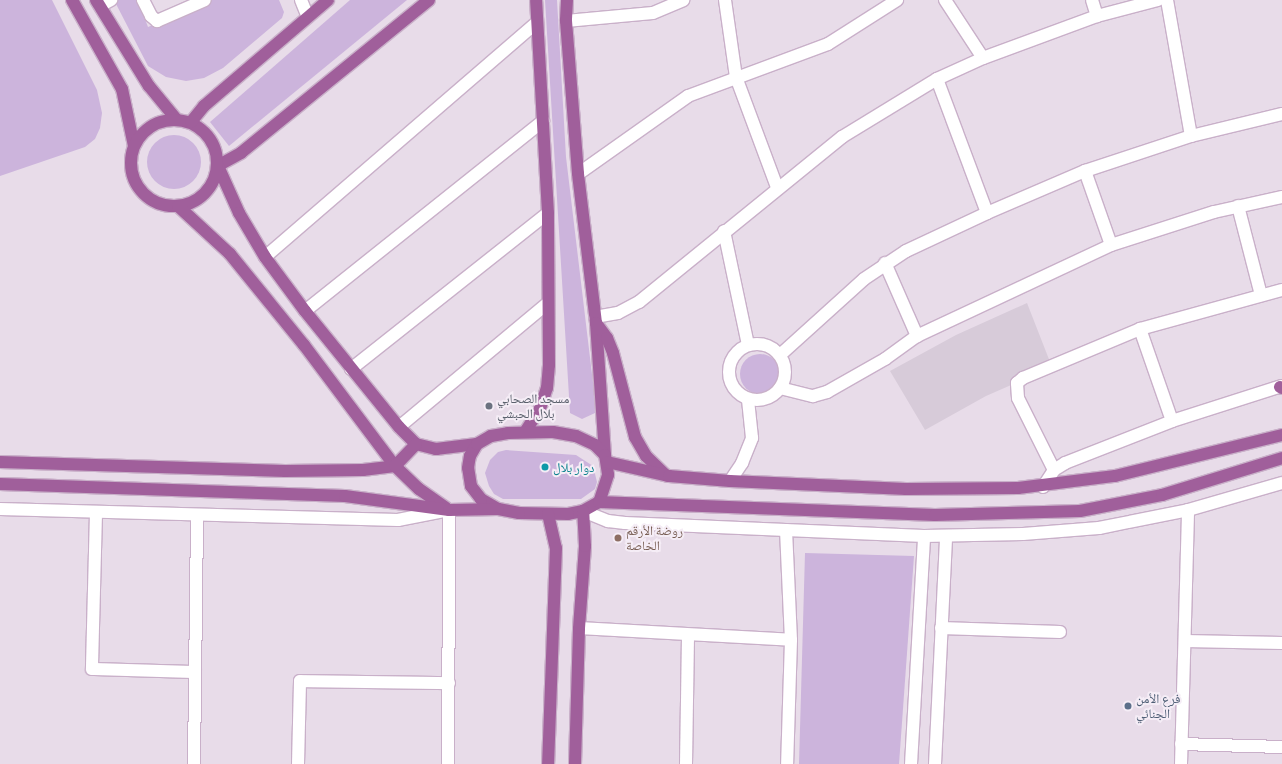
<!DOCTYPE html>
<html>
<head>
<meta charset="utf-8">
<style>
  body { margin:0 }
  #map { position:relative; width:1282px; height:764px; overflow:hidden; background:#e8dce9; font-family:Barlow,"Noto Naskh Arabic",sans-serif }
  div>[style] { position:absolute }
  .built>* { inset:0; background:#d7cbd9 }
  .green>* { inset:0; background:#ccb4dc }
  .round { border-radius:50% }
  .roads { filter:drop-shadow(1px 0 #c9b0c9) drop-shadow(-1px 0 #c9b0c9) drop-shadow(0 1px #c9b0c9) drop-shadow(0 -1px #c9b0c9) }
  .street>* { height:12px; margin:-6px; padding:0 6px; transform-origin:6px; border-radius:6px; background:#fff }
  .secondary>* { height:12px; margin:-6px; padding:0 6px; transform-origin:6px; border-radius:6px; background:#fff }
  .secondary>.ring { margin:-6px; padding:0; box-sizing:content-box; background:none; border:12px solid #fff; border-radius:50% }
  .primary>* { height:12px; margin:-6px; padding:0 6px; transform-origin:6px; border-radius:6px; background:#a05f9b }
  .primary>.ring { margin:-6px; padding:0; box-sizing:content-box; background:none; border:12px solid #a05f9b; border-radius:50% }
  .dots>* { width:11px; height:11px; translate:-50% -50%; box-sizing:border-box; border:2px solid #f5edf6; border-radius:50% }
  span { translate:-50% -50%; white-space:nowrap; text-align:center; line-height:1.15; -webkit-text-stroke:4px #f5edf6; paint-order:stroke }
  .worship-label { font-size:13px; color:#5b616d }
  .left { translate:0 -50%; text-align:left }
  .culture-label { font-size:13px; color:#0d838f }
  .education-label { font-size:13px; color:#785e54 }
  .service-label { font-size:13px; color:#4e5e75 }
</style>
</head>
<body>
<div id="map">
  <div class="built">
    <i style="clip-path:polygon(1027px 303px,1052px 367px,986px 396px,925px 430px,890px 371px,956px 335px)"></i>
  </div>
  <div class="green">
    <i style="clip-path:polygon(0 0,52px 0,97px 90px,102px 113px,100px 128px,95px 139px,85px 147px,0 176px)"></i>
    <i style="clip-path:polygon(118px 0,138px 0,148px 27px,212px 0,279px 0,284px 12px,282px 18px,223px 68px,204px 78px,186px 81px,166px 77px,148px 66px,115px 2px)"></i>
    <i style="clip-path:polygon(350px 0,407px 0,229px 146px,210px 122px)"></i>
    <i style="clip-path:polygon(545px 0,557px 0,566px 157px,594px 391px,595px 413px,582px 419px,570px 413px)"></i>
    <i class="round" style="left:147px;top:135px;width:54px;height:54px"></i>
    <i class="round" style="left:740px;top:354px;width:40px;height:40px"></i>
    <i style="clip-path:polygon(506px 450px,576px 455px,593px 466px,597px 482px,595px 489px,581px 499px,503px 499px,494px 494px,489px 486px,485px 473px,490px 460px,498px 452px)"></i>
    <i style="clip-path:polygon(805px 553px,914px 556px,899px 764px,799px 764px)"></i>
  </div>
  <div class="roads">
    <div class="street">
      <i style="left:143px;top:0;width:18px;rotate:63deg"></i>
      <i style="left:151px;top:16px;width:8px;rotate:40deg"></i>
      <i style="left:157px;top:21px;width:52px;rotate:-23.6deg"></i>
      <i style="left:301px;top:0;width:18px;rotate:68deg"></i>
      <i style="left:725px;top:0;width:78px;rotate:81.9deg"></i>
      <i style="left:736px;top:77px;width:117px;rotate:69.6deg"></i>
      <i style="left:945px;top:0;width:69px;rotate:56.8deg"></i>
      <i style="left:1092px;top:0;width:17px;rotate:73deg"></i>
      <i style="left:1167px;top:0;width:138px;rotate:80deg"></i>
      <i style="left:100px;top:6px;width:13px;rotate:-29deg"></i>
      <i style="left:566px;top:21px;width:87px;rotate:-5.3deg"></i>
      <i style="left:653px;top:13px;width:33px;rotate:-23deg"></i>
      <i style="left:937px;top:79px;width:143px;rotate:69.5deg"></i>
      <i style="left:1085px;top:171px;width:78px;rotate:70.6deg"></i>
      <i style="left:578px;top:174px;width:135px;rotate:-35.3deg"></i>
      <i style="left:688px;top:96px;width:149px;rotate:-20.4deg"></i>
      <i style="left:828px;top:44px;width:82px;rotate:-32.5deg"></i>
      <i style="left:1238px;top:206px;width:92px;rotate:75.5deg"></i>
      <i style="left:265px;top:257px;width:359px;rotate:-40.8deg"></i>
      <i style="left:885px;top:263px;width:80px;rotate:66.3deg"></i>
      <i style="left:305px;top:311px;width:305px;rotate:-38.6deg"></i>
      <i style="left:595px;top:317px;width:23px;rotate:-10deg"></i>
      <i style="left:618px;top:313px;width:24px;rotate:-28deg"></i>
      <i style="left:639px;top:302px;width:262px;rotate:-39.1deg"></i>
      <i style="left:842px;top:137px;width:111px;rotate:-31.4deg"></i>
      <i style="left:937px;top:79px;width:51px;rotate:-24.5deg"></i>
      <i style="left:983px;top:58px;width:121px;rotate:-20.2deg"></i>
      <i style="left:1097px;top:16px;width:63px;rotate:-14.7deg"></i>
      <i style="left:1140px;top:329px;width:97px;rotate:70.8deg"></i>
      <i style="left:780px;top:355px;width:113px;rotate:-42.1deg"></i>
      <i style="left:864px;top:279px;width:50px;rotate:-33.7deg"></i>
      <i style="left:906px;top:251px;width:89px;rotate:-25.1deg"></i>
      <i style="left:987px;top:213px;width:107px;rotate:-23.2deg"></i>
      <i style="left:1085px;top:171px;width:112px;rotate:-18.3deg"></i>
      <i style="left:1191px;top:136px;width:94px;rotate:-13.6deg"></i>
      <i style="left:351px;top:369px;width:251px;rotate:-38.4deg"></i>
      <i style="left:780px;top:388px;width:34px;rotate:14deg"></i>
      <i style="left:813px;top:396px;width:15px;rotate:-16deg"></i>
      <i style="left:827px;top:392px;width:67px;rotate:-29.6deg"></i>
      <i style="left:885px;top:359px;width:39px;rotate:-36deg"></i>
      <i style="left:917px;top:336px;width:214px;rotate:-25.1deg"></i>
      <i style="left:1111px;top:245px;width:108px;rotate:-17.8deg"></i>
      <i style="left:1214px;top:212px;width:70px;rotate:-12.4deg"></i>
      <i style="left:399px;top:427px;width:194px;rotate:-39.8deg"></i>
      <i style="left:1054px;top:470px;width:80px;rotate:-116.6deg"></i>
      <i style="left:1018px;top:398px;width:15px;rotate:-94deg"></i>
      <i style="left:1017px;top:383px;width:8px;rotate:-40deg"></i>
      <i style="left:1023px;top:378px;width:127px;rotate:-22.7deg"></i>
      <i style="left:1140px;top:329px;width:147px;rotate:-15.4deg"></i>
      <i style="left:1043px;top:487px;width:20px;rotate:-57deg"></i>
      <i style="left:1054px;top:470px;width:13px;rotate:-32deg"></i>
      <i style="left:1065px;top:463px;width:115px;rotate:-21.4deg"></i>
      <i style="left:1172px;top:421px;width:115px;rotate:-17.7deg"></i>
      <i style="left:0;top:509px;width:398px;rotate:1.6deg"></i>
      <i style="left:398px;top:520px;width:52px;rotate:-11.1deg"></i>
      <i style="left:449px;top:510px;width:254px;rotate:90.2deg"></i>
      <i style="left:96px;top:513px;width:156px;rotate:91.5deg"></i>
      <i style="left:92px;top:669px;width:103px;rotate:1.7deg"></i>
      <i style="left:786px;top:530px;width:110px;rotate:87.4deg"></i>
      <i style="left:791px;top:640px;width:124px;rotate:91.8deg"></i>
      <i style="left:579px;top:628px;width:212px;rotate:3.2deg"></i>
      <i style="left:941px;top:628px;width:119px;rotate:1.9deg"></i>
      <i style="left:1185px;top:641px;width:97px;rotate:1.2deg"></i>
      <i style="left:1181px;top:744px;width:101px;rotate:1.7deg"></i>
      <i style="left:194px;top:764px;width:249px;rotate:-89.3deg"></i>
      <i style="left:298px;top:764px;width:83px;rotate:-88.6deg"></i>
      <i style="left:300px;top:681px;width:149px;rotate:0.8deg"></i>
      <i style="left:686px;top:764px;width:128px;rotate:-89.1deg"></i>
      <i style="left:911px;top:764px;width:228px;rotate:-86.7deg"></i>
      <i style="left:935px;top:764px;width:228px;rotate:-87.2deg"></i>
      <i style="left:1181px;top:764px;width:254px;rotate:-88.4deg"></i>
    </div>
    <div class="secondary">
      <i style="left:724px;top:231px;width:116px;rotate:78.1deg"></i>
      <i class="ring" style="left:729px;top:344px;width:44px;height:44px"></i>
      <i style="left:730px;top:481px;width:22px;rotate:-56deg"></i>
      <i style="left:742px;top:463px;width:27px;rotate:-68deg"></i>
      <i style="left:752px;top:438px;width:39px;rotate:-96deg"></i>
      <i style="left:583px;top:511px;width:27px;rotate:22deg"></i>
      <i style="left:608px;top:521px;width:17px;rotate:7deg"></i>
      <i style="left:625px;top:523px;width:299px;rotate:2.5deg"></i>
      <i style="left:924px;top:536px;width:99px;rotate:-1.2deg"></i>
      <i style="left:1023px;top:534px;width:76px;rotate:-4.5deg"></i>
      <i style="left:1099px;top:528px;width:91px;rotate:-11.4deg"></i>
      <i style="left:1188px;top:510px;width:98px;rotate:-16deg"></i>
    </div>
    <div class="primary">
      <i style="left:72px;top:0;width:102px;rotate:60.7deg"></i>
      <i style="left:122px;top:89px;width:58px;rotate:78.1deg"></i>
      <i style="left:96px;top:0;width:101px;rotate:58.4deg"></i>
      <i style="left:149px;top:86px;width:44px;rotate:50.5deg"></i>
      <i style="left:429px;top:0;width:242px;rotate:140.9deg"></i>
      <i style="left:241px;top:153px;width:26px;rotate:151deg"></i>
      <i style="left:218px;top:166px;width:51px;rotate:65.9deg"></i>
      <i style="left:239px;top:213px;width:51px;rotate:59.4deg"></i>
      <i style="left:265px;top:257px;width:67px;rotate:53.5deg"></i>
      <i style="left:305px;top:311px;width:149px;rotate:51deg"></i>
      <i style="left:399px;top:427px;width:24px;rotate:45deg"></i>
      <i style="left:416px;top:444px;width:21px;rotate:14deg"></i>
      <i style="left:436px;top:449px;width:41px;rotate:-7deg"></i>
      <i style="left:567px;top:0;width:21px;rotate:93deg"></i>
      <i style="left:566px;top:21px;width:153px;rotate:85.5deg"></i>
      <i style="left:578px;top:174px;width:150px;rotate:83.1deg"></i>
      <i style="left:596px;top:323px;width:132px;rotate:86.1deg"></i>
      <i class="ring" style="left:131px;top:120px;width:74px;height:74px"></i>
      <i style="left:191px;top:122px;width:21px;rotate:-51deg"></i>
      <i style="left:204px;top:106px;width:163px;rotate:-40.5deg"></i>
      <i style="left:178px;top:206px;width:71px;rotate:42.7deg"></i>
      <i style="left:230px;top:254px;width:117px;rotate:50.9deg"></i>
      <i style="left:304px;top:345px;width:151px;rotate:53.1deg"></i>
      <i style="left:395px;top:466px;width:33px;rotate:44deg"></i>
      <i style="left:419px;top:489px;width:33px;rotate:35deg"></i>
      <i style="left:596px;top:323px;width:19px;rotate:54deg"></i>
      <i style="left:607px;top:338px;width:16px;rotate:68deg"></i>
      <i style="left:613px;top:353px;width:87px;rotate:75.3deg"></i>
      <i style="left:635px;top:437px;width:22px;rotate:60deg"></i>
      <i style="left:646px;top:456px;width:28px;rotate:44deg"></i>
      <i style="left:1280px;top:387px;width:2px;rotate:27deg"></i>
      <i style="left:525px;top:432px;width:27px;rotate:-57deg"></i>
      <i style="left:540px;top:409px;width:22px;rotate:-72deg"></i>
      <i style="left:547px;top:388px;width:23px;rotate:-85deg"></i>
      <i style="left:549px;top:365px;width:152px;rotate:-90.4deg"></i>
      <i style="left:548px;top:213px;width:213px;rotate:-93.2deg"></i>
      <i style="left:553px;top:432px;width:23px;rotate:10deg"></i>
      <i style="left:576px;top:436px;width:21px;rotate:25deg"></i>
      <i style="left:595px;top:445px;width:14px;rotate:45deg"></i>
      <i style="left:605px;top:455px;width:20px;rotate:81deg"></i>
      <i style="left:608px;top:475px;width:28px;rotate:108deg"></i>
      <i style="left:599px;top:502px;width:18px;rotate:151deg"></i>
      <i style="left:583px;top:511px;width:15px;rotate:169deg"></i>
      <i style="left:568px;top:514px;width:49px;rotate:-178.8deg"></i>
      <i style="left:519px;top:513px;width:21px;rotate:-169deg"></i>
      <i style="left:498px;top:509px;width:20px;rotate:-150deg"></i>
      <i style="left:481px;top:499px;width:16px;rotate:-128deg"></i>
      <i style="left:471px;top:486px;width:18px;rotate:-99deg"></i>
      <i style="left:468px;top:468px;width:12px;rotate:-81deg"></i>
      <i style="left:470px;top:456px;width:14px;rotate:-60deg"></i>
      <i style="left:477px;top:444px;width:16px;rotate:-30deg"></i>
      <i style="left:491px;top:436px;width:17px;rotate:-10deg"></i>
      <i style="left:508px;top:433px;width:45px;rotate:-1.3deg"></i>
      <i style="left:0;top:462px;width:285px;rotate:1.8deg"></i>
      <i style="left:285px;top:471px;width:78px;rotate:-0.7deg"></i>
      <i style="left:363px;top:470px;width:32px;rotate:-7deg"></i>
      <i style="left:395px;top:466px;width:30px;rotate:-46deg"></i>
      <i style="left:607px;top:462px;width:64px;rotate:12.7deg"></i>
      <i style="left:669px;top:476px;width:61px;rotate:4.7deg"></i>
      <i style="left:730px;top:481px;width:176px;rotate:2.6deg"></i>
      <i style="left:906px;top:489px;width:112px;rotate:-0.5deg"></i>
      <i style="left:1018px;top:488px;width:98px;rotate:-7.1deg"></i>
      <i style="left:1115px;top:476px;width:172px;rotate:-13.8deg"></i>
      <i style="left:0;top:484px;width:345px;rotate:2deg"></i>
      <i style="left:345px;top:496px;width:105px;rotate:7.7deg"></i>
      <i style="left:449px;top:510px;width:49px;rotate:-1.2deg"></i>
      <i style="left:599px;top:502px;width:336px;rotate:2.2deg"></i>
      <i style="left:935px;top:515px;width:145px;rotate:-1.6deg"></i>
      <i style="left:1080px;top:511px;width:84px;rotate:-11deg"></i>
      <i style="left:1162px;top:495px;width:126px;rotate:-17.1deg"></i>
      <i style="left:548px;top:514px;width:35px;rotate:77deg"></i>
      <i style="left:556px;top:548px;width:216px;rotate:92.1deg"></i>
      <i style="left:575px;top:764px;width:136px;rotate:-88.3deg"></i>
      <i style="left:579px;top:628px;width:82px;rotate:-85.8deg"></i>
      <i style="left:585px;top:546px;width:35px;rotate:-93deg"></i>
    </div>
  </div>
  <div class="dots">
    <i style="left:489px;top:406px;background:#6b7280"></i>
    <i style="left:545px;top:467px;background:#0f9aa8"></i>
    <i style="left:618px;top:538px;background:#8d6e63"></i>
    <i style="left:1128px;top:706px;background:#5c6f8a"></i>
  </div>
  <div class="worship-label">
    <span class="left" style="left:497px;top:406px">مسجد الصحابي<br>بلال الحبشي</span>
  </div>
  <div class="culture-label">
    <span class="left" style="left:553px;top:467px">دوار بلال</span>
  </div>
  <div class="education-label">
    <span class="left" style="left:626px;top:538px">روضة الأرقم<br>الخاصة</span>
  </div>
  <div class="service-label">
    <span class="left" style="left:1136px;top:706px">فرع الأمن<br>الجنائي</span>
  </div>
</div>
</body>
</html>
